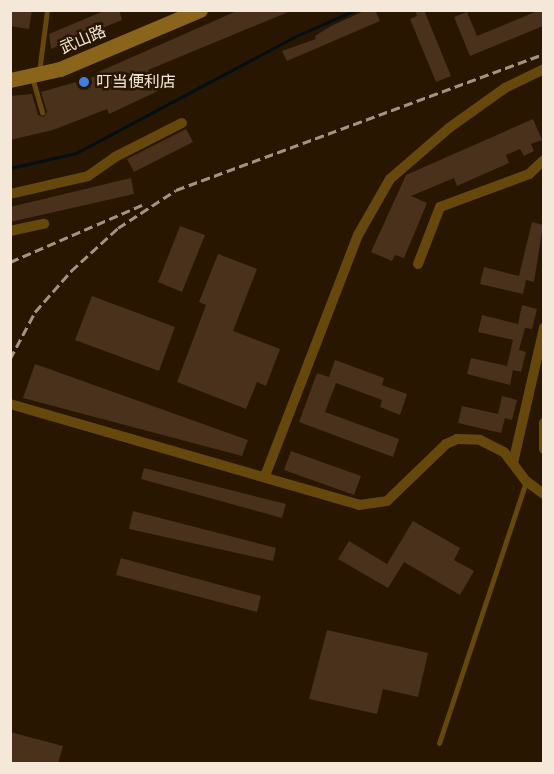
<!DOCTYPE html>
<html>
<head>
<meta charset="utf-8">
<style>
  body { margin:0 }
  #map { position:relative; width:554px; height:774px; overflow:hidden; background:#281600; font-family:Rubik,"Noto Sans SC",sans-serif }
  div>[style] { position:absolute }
  .stream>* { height:3px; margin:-1.5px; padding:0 1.5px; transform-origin:1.5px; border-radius:1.5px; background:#030e15 }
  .building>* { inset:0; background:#4a311c }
  .service>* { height:5px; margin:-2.5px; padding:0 2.5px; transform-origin:2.5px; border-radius:2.5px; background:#66480d }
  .minor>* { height:10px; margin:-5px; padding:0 5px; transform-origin:5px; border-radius:5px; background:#66480d }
  .secondary>* { height:15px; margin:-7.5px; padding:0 7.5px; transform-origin:7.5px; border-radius:7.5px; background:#8a641b }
  .rail>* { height:3px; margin-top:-1.5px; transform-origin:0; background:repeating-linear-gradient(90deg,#a39482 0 9px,transparent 0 13.5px) }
  .dots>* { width:16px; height:16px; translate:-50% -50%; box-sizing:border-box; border:3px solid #281600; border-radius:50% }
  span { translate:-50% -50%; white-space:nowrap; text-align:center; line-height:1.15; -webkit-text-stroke:5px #281600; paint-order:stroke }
  .street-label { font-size:16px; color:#f5e8d9 }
  .poi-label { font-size:16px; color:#f5e8d9 }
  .left { translate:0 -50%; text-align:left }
  .frame { position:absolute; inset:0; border:12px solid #f5e8d9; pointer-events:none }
</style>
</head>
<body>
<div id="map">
  <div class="stream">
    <i style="left:10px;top:168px;width:68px;rotate:-12.8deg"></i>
    <i style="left:76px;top:153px;width:247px;rotate:-28deg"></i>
    <i style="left:294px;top:37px;width:67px;rotate:-23.9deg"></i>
  </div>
  <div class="building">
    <i style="clip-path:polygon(10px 10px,32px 10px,29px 29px,10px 26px)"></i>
    <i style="clip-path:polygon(106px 10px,119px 10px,122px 20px,51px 49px,49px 34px)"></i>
    <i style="clip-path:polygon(239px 10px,293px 10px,148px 70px,158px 91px,109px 114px,107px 109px,53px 130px,10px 140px,10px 96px,32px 94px,38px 115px,44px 117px,47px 112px,41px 92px,97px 76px,96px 73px)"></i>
    <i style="clip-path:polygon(366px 10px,375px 10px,380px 21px,287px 61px,282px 51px,316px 39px,315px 36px,331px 26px)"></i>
    <i style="clip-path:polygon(415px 10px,424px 10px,451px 76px,436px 82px,410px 19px,417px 16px)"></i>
    <i style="clip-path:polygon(540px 10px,543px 10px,543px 26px,470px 56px,454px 17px,467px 12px,477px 36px)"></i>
    <i style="clip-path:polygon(533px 119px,542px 140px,531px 144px,534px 151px,524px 156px,520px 149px,506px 155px,509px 163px,477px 177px,457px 186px,454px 178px,411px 196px,427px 203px,404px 258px,395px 255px,392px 261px,371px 252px,406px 175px)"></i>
    <i style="clip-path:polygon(186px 129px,193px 142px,134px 172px,127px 159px)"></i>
    <i style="clip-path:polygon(131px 178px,134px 194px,10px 222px,10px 207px)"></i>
    <i style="clip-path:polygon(532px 222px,543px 225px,534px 282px,526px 280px,523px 294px,480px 284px,484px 267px,519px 276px)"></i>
    <i style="clip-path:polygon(180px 226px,205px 235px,182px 292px,158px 282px)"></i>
    <i style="clip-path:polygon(218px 254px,257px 269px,233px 331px,280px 349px,266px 386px,257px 382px,246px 409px,177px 382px,206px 305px,199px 302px)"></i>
    <i style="clip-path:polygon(92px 296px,175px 327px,159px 371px,75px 340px)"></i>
    <i style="clip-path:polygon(522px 305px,537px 309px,532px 329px,525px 328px,519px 350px,526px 352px,521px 372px,513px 370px,510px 385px,467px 374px,471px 358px,507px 366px,513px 340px,478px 332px,482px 315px,518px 324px)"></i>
    <i style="clip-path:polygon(335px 360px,384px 378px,382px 385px,407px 394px,400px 415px,380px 407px,382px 400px,336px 383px,325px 412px,399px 439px,393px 457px,299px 422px,317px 373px,329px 377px)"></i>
    <i style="clip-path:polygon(35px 364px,248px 440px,242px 456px,23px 398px)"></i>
    <i style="clip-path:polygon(502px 396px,517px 400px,512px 420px,505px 418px,501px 433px,458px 423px,462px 406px,498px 414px)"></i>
    <i style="clip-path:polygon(291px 451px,361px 476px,354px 495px,284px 470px)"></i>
    <i style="clip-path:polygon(144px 468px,286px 504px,282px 518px,141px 479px)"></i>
    <i style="clip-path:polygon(133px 511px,276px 548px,273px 561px,129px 529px)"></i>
    <i style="clip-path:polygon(413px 521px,460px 548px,454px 560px,474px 571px,460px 595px,404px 562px,388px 588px,338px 559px,349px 541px,387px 564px)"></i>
    <i style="clip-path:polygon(121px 558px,261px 596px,257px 612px,116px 575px)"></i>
    <i style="clip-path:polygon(327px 630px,428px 653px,418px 697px,383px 689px,377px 714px,309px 699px)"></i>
    <i style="clip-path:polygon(10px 732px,63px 746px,58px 764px,10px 764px)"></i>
  </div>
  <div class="service">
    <i style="left:39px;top:72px;width:63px;rotate:-82.6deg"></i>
    <i style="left:32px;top:77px;width:37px;rotate:74deg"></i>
    <i style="left:439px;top:743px;width:276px;rotate:-71.6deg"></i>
  </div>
  <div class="minor">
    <i style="left:10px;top:194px;width:80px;rotate:-13deg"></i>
    <i style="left:88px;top:176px;width:33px;rotate:-35deg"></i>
    <i style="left:115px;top:157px;width:75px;rotate:-26.9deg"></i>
    <i style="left:10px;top:231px;width:35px;rotate:-12deg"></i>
    <i style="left:418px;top:264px;width:61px;rotate:-68.9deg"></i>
    <i style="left:440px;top:207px;width:95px;rotate:-20.3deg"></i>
    <i style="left:529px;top:174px;width:21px;rotate:-43deg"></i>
    <i style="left:10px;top:404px;width:363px;rotate:16.1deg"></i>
    <i style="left:359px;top:505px;width:28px;rotate:-8deg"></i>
    <i style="left:387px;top:501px;width:82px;rotate:-44deg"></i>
    <i style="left:446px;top:444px;width:12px;rotate:-24deg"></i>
    <i style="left:457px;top:439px;width:23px;rotate:2deg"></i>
    <i style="left:480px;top:440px;width:27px;rotate:27deg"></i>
    <i style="left:504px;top:452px;width:36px;rotate:53deg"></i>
    <i style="left:526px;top:481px;width:22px;rotate:36deg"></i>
    <i style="left:544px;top:423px;width:26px;rotate:90deg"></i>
    <i style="left:513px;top:463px;width:139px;rotate:-77.1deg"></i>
    <i style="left:265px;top:476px;width:258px;rotate:-68.9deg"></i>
    <i style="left:358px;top:235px;width:64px;rotate:-60.3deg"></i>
    <i style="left:390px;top:179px;width:78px;rotate:-40.8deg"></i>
    <i style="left:449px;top:128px;width:69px;rotate:-35.5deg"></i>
    <i style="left:505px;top:88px;width:43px;rotate:-26deg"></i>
  </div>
  <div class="secondary">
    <i style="left:10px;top:80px;width:51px;rotate:-12.4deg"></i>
    <i style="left:60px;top:69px;width:152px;rotate:-22.9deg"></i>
  </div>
  <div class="rail">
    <i style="left:10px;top:262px;width:144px;rotate:-23.4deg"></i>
    <i style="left:10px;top:359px;width:53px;rotate:-62deg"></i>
    <i style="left:35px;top:312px;width:55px;rotate:-48.7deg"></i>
    <i style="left:71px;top:271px;width:64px;rotate:-42.5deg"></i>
    <i style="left:118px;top:228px;width:69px;rotate:-33.2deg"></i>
    <i style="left:176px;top:190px;width:392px;rotate:-20.3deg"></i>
  </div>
  <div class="dots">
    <i style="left:84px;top:82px;background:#3f7fe0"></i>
  </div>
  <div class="street-label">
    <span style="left:83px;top:40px;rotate:-23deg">武山路</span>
  </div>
  <div class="poi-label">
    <span class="left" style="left:96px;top:82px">叮当便利店</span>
  </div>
  <div class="frame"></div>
</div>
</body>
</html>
